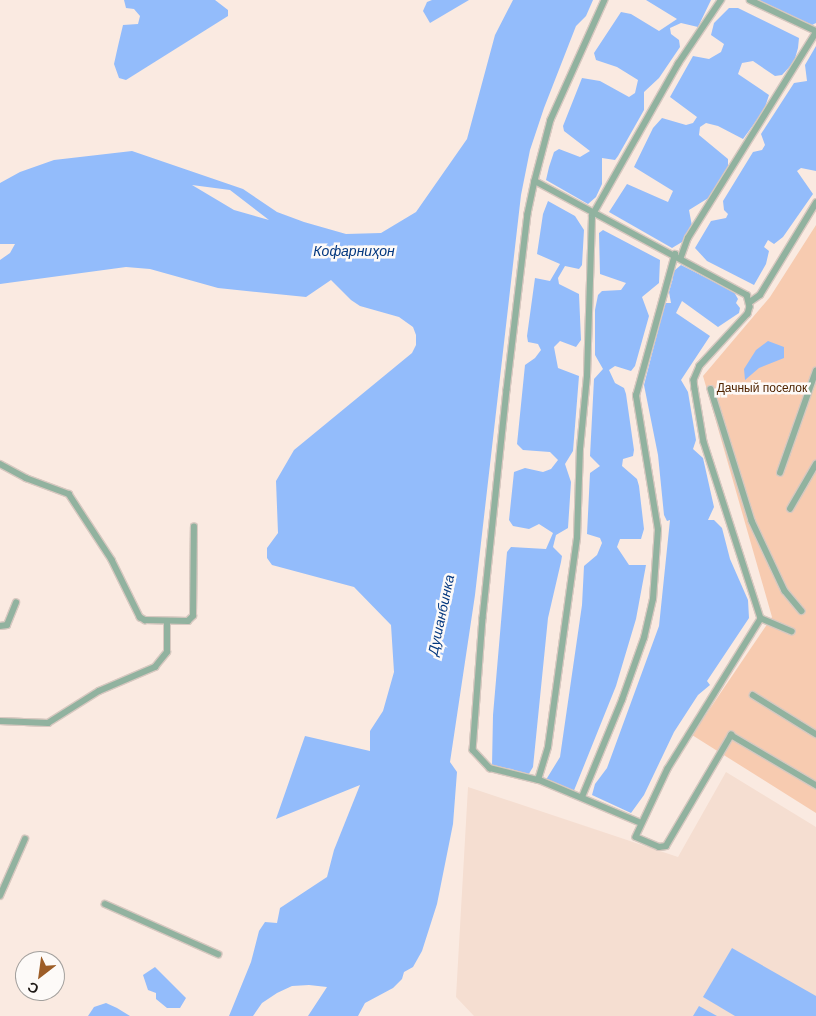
<!DOCTYPE html>
<html>
<head>
<meta charset="utf-8">
<style>
  body { margin:0 }
  #map { position:relative; width:816px; height:1016px; overflow:hidden; background:#faeae1; font-family:Helvetica,sans-serif }
  div>[style] { position:absolute }
  .built>* { inset:0; background:#f5ded1 }
  .green>* { inset:0; background:#f7cbb0 }
  .water>* { inset:0; background:#93bcfb }
  .roads { filter:drop-shadow(1px 0 #d7c8c0) drop-shadow(-1px 0 #d7c8c0) drop-shadow(0 1px #d7c8c0) drop-shadow(0 -1px #d7c8c0) }
  .minor>* { height:5.5px; margin:-2.75px; padding:0 2.75px; transform-origin:2.75px; border-radius:2.75px; background:#91b29f }
  span { translate:-50% -50%; white-space:nowrap; text-align:center; line-height:1.15; -webkit-text-stroke:5px #fdfaf8; paint-order:stroke }
  .park-label { font-size:12px; color:#502502 }
  .water-label { font-size:14px; color:#04387f; font-style:italic }
  .north { position:absolute; left:15px; top:951px; width:50px; height:50px; box-sizing:border-box; background:#fdfaf8; border:1px solid #a3a09d; border-radius:50%; rotate:210deg; font-size:14px; font-weight:700; line-height:20px; text-align:center; color:#1d1815 }
  .north::after { content:''; display:block; margin:auto; width:18px; height:22px; background:#9d5d27; clip-path:polygon(50% 0,100% 100%,50% 72%,0 100%) }
</style>
</head>
<body>
<div id="map">
  <div class="built">
    <i style="clip-path:polygon(726px 772px,816px 827px,816px 1016px,474px 1016px,456px 997px,468px 787px,678px 857px)"></i>
  </div>
  <div class="green">
    <i style="clip-path:polygon(816px 225px,816px 813px,692px 735px,772px 617px,703px 376px,770px 297px)"></i>
  </div>
  <div class="water">
    <i style="clip-path:polygon(124px 0,215px 0,228px 10px,228px 16px,126px 80px,119px 78px,114px 64px,118px 46px,123px 25px,138px 24px,140px 16px,134px 9px,126px 8px)"></i>
    <i style="clip-path:polygon(432px 0,469px 0,430px 23px,423px 11px,427px 2px)"></i>
    <i style="clip-path:polygon(evenodd,513px 0,593px 0,586px 16px,576px 26px,544px 108px,530px 150px,521px 195px,475px 595px,450px 762px,457px 772px,453px 824px,437px 904px,422px 951px,413px 967px,404px 972px,402px 979px,393px 988px,365px 1003px,358px 1016px,308px 1016px,327px 987px,309px 985px,292px 986px,277px 993px,262px 1003px,253px 1016px,229px 1016px,251px 962px,259px 931px,265px 922px,277px 923px,280px 908px,327px 877px,334px 850px,360px 785px,276px 819px,305px 736px,370px 751px,370px 731px,383px 711px,394px 672px,391px 625px,354px 587px,272px 565px,267px 558px,267px 548px,278px 533px,276px 481px,294px 450px,412px 353px,416px 345px,416px 335px,413px 327px,399px 317px,360px 306px,351px 300px,331px 280px,306px 297px,218px 288px,150px 269px,126px 267px,0 284px,0 260px,10px 253px,15px 244px,0 244px,0 183px,20px 172px,54px 160px,132px 151px,243px 189px,277px 212px,304px 222px,346px 234px,381px 233px,416px 212px,467px 139px,495px 35px,513px 0,192px 185px,230px 190px,269px 220px,234px 210px,192px 185px)"></i>
    <i style="clip-path:polygon(646px 0,711px 0,698px 27px,681px 23px,670px 28px,671px 34px,679px 40px,680px 47px,659px 78px,644px 92px,644px 110px,618px 156px,615px 160px,602px 158px,602px 184px,596px 197px,588px 204px,546px 180px,549px 167px,554px 152px,559px 149px,580px 157px,590px 151px,564px 131px,563px 126px,582px 78px,600px 81px,629px 97px,635px 93px,638px 80px,617px 67px,596px 60px,594px 53px,621px 12px,631px 14px,659px 31px,677px 19px)"></i>
    <i style="clip-path:polygon(756px 0,816px 0,816px 23px,812px 25px)"></i>
    <i style="clip-path:polygon(729px 8px,738px 8px,799px 38px,798px 48px,794px 62px,782px 75px,775px 76px,753px 61px,742px 63px,738px 74px,769px 95px,764px 110px,743px 139px,718px 126px,706px 123px,700px 127px,699px 135px,728px 159px,728px 167px,710px 197px,689px 210px,692px 226px,687px 239px,672px 248px,609px 212px,627px 184px,668px 202px,673px 191px,634px 167px,653px 128px,662px 118px,686px 125px,693px 123px,697px 117px,670px 97px,693px 56px,709px 59px,721px 52px,724px 44px,711px 35px,714px 23px)"></i>
    <i style="clip-path:polygon(816px 46px,816px 171px,801px 168px,797px 171px,813px 194px,783px 237px,774px 244px,768px 240px,764px 247px,769px 251px,766px 264px,754px 285px,707px 261px,695px 248px,711px 221px,726px 218px,728px 214px,724px 210px,723px 201px,753px 152px,762px 150px,765px 145px,761px 134px,794px 83px,807px 81px,805px 65px)"></i>
    <i style="clip-path:polygon(548px 201px,575px 216px,584px 230px,582px 265px,579px 269px,565px 266px,558px 278px,559px 284px,579px 294px,581px 340px,576px 347px,560px 341px,554px 347px,558px 368px,579px 376px,573px 451px,565px 464px,571px 482px,568px 528px,556px 535px,553px 547px,562px 556px,561px 562px,548px 618px,533px 767px,527px 777px,512px 769px,492px 766px,493px 715px,507px 552px,511px 547px,546px 549px,553px 533px,539px 524px,529px 529px,513px 526px,509px 520px,514px 472px,525px 468px,543px 472px,551px 469px,558px 460px,550px 452px,523px 450px,517px 444px,525px 365px,535px 358px,541px 350px,538px 344px,528px 342px,527px 336px,535px 278px,550px 281px,560px 264px,537px 254px,543px 214px)"></i>
    <i style="clip-path:polygon(603px 230px,660px 260px,659px 283px,642px 297px,649px 316px,635px 366px,631px 371px,615px 366px,609px 370px,615px 383px,624px 388px,626px 394px,634px 450px,633px 456px,623px 459px,622px 466px,637px 479px,639px 486px,644px 529px,641px 539px,620px 539px,617px 547px,629px 565px,646px 565px,636px 619px,616px 686px,573px 793px,544px 783px,560px 757px,582px 605px,584px 566px,597px 555px,602px 543px,600px 538px,587px 534px,590px 473px,600px 466px,590px 456px,594px 379px,603px 369px,595px 355px,595px 310px,598px 295px,602px 291px,621px 290px,626px 283px,600px 274px,599px 233px)"></i>
    <i style="clip-path:polygon(681px 265px,734px 292px,738px 299px,736px 303px,740px 308px,739px 313px,718px 327px,682px 301px,676px 313px,710px 336px,681px 380px,688px 392px,696px 440px,693px 449px,703px 458px,714px 507px,708px 520px,714px 520px,722px 528px,730px 559px,748px 600px,749px 618px,707px 681px,710px 685px,698px 695px,674px 732px,644px 795px,631px 813px,592px 795px,595px 784px,607px 768px,659px 626px,670px 520px,667px 521px,664px 515px,658px 455px,644px 385px,665px 303px,671px 303px,669px 292px,673px 278px,669px 275px)"></i>
    <i style="clip-path:polygon(768px 341px,784px 347px,784px 358px,759px 368px,745px 380px,744px 369px,756px 350px)"></i>
    <i style="clip-path:polygon(732px 948px,816px 996px,816px 1016px,735px 1016px,703px 997px)"></i>
    <i style="clip-path:polygon(155px 967px,186px 998px,180px 1008px,167px 1008px,156px 999px,156px 993px,148px 990px,143px 975px)"></i>
    <i style="clip-path:polygon(106px 1003px,117px 1008px,130px 1016px,88px 1016px,94px 1007px)"></i>
    <i style="clip-path:polygon(699px 1006px,717px 1016px,693px 1016px)"></i>
  </div>
  <div class="roads">
    <div class="minor">
      <i style="left:605px;top:0;width:132px;rotate:114.2deg"></i>
      <i style="left:551px;top:120px;width:63px;rotate:104.7deg"></i>
      <i style="left:535px;top:181px;width:241px;rotate:28.3deg"></i>
      <i style="left:747px;top:295px;width:12px;rotate:76deg"></i>
      <i style="left:750px;top:307px;width:7px;rotate:106deg"></i>
      <i style="left:748px;top:314px;width:71px;rotate:132.7deg"></i>
      <i style="left:700px;top:366px;width:15px;rotate:113deg"></i>
      <i style="left:694px;top:380px;width:9px;rotate:84deg"></i>
      <i style="left:695px;top:389px;width:54px;rotate:80.4deg"></i>
      <i style="left:704px;top:442px;width:186px;rotate:72.1deg"></i>
      <i style="left:750px;top:0;width:73px;rotate:25.2deg"></i>
      <i style="left:535px;top:181px;width:34px;rotate:102deg"></i>
      <i style="left:528px;top:214px;width:177px;rotate:96.8deg"></i>
      <i style="left:507px;top:390px;width:229px;rotate:96deg"></i>
      <i style="left:483px;top:618px;width:132px;rotate:94.3deg"></i>
      <i style="left:473px;top:750px;width:25px;rotate:47deg"></i>
      <i style="left:490px;top:768px;width:49px;rotate:14deg"></i>
      <i style="left:681px;top:257px;width:20px;rotate:-70deg"></i>
      <i style="left:688px;top:238px;width:243px;rotate:-58.1deg"></i>
      <i style="left:750px;top:302px;width:12px;rotate:-35deg"></i>
      <i style="left:760px;top:295px;width:108px;rotate:-58.7deg"></i>
      <i style="left:711px;top:389px;width:138px;rotate:72.7deg"></i>
      <i style="left:752px;top:521px;width:77px;rotate:64.8deg"></i>
      <i style="left:785px;top:591px;width:26px;rotate:50deg"></i>
      <i style="left:0;top:464px;width:30px;rotate:28deg"></i>
      <i style="left:26px;top:478px;width:46px;rotate:20.4deg"></i>
      <i style="left:69px;top:494px;width:79px;rotate:56.9deg"></i>
      <i style="left:112px;top:560px;width:64px;rotate:63.8deg"></i>
      <i style="left:140px;top:617px;width:6px;rotate:31deg"></i>
      <i style="left:145px;top:620px;width:43px;rotate:1.3deg"></i>
      <i style="left:188px;top:621px;width:7px;rotate:-45deg"></i>
      <i style="left:193px;top:616px;width:89px;rotate:-89.4deg"></i>
      <i style="left:780px;top:473px;width:108px;rotate:-70.6deg"></i>
      <i style="left:790px;top:509px;width:52px;rotate:-60deg"></i>
      <i style="left:0;top:626px;width:7px;rotate:-8deg"></i>
      <i style="left:7px;top:625px;width:24px;rotate:-68deg"></i>
      <i style="left:792px;top:632px;width:34px;rotate:-157deg"></i>
      <i style="left:761px;top:619px;width:176px;rotate:121.8deg"></i>
      <i style="left:668px;top:769px;width:75px;rotate:115.2deg"></i>
      <i style="left:636px;top:837px;width:25px;rotate:23deg"></i>
      <i style="left:659px;top:847px;width:7px;rotate:-8deg"></i>
      <i style="left:666px;top:846px;width:129px;rotate:-59.6deg"></i>
      <i style="left:731px;top:735px;width:99px;rotate:30.5deg"></i>
      <i style="left:753px;top:695px;width:74px;rotate:31.8deg"></i>
      <i style="left:0;top:721px;width:48px;rotate:2.4deg"></i>
      <i style="left:48px;top:723px;width:60px;rotate:-32.1deg"></i>
      <i style="left:99px;top:691px;width:61px;rotate:-23.2deg"></i>
      <i style="left:155px;top:667px;width:19px;rotate:-51deg"></i>
      <i style="left:167px;top:652px;width:29px;rotate:-90deg"></i>
      <i style="left:582px;top:797px;width:105px;rotate:-67.6deg"></i>
      <i style="left:622px;top:700px;width:66px;rotate:-70.5deg"></i>
      <i style="left:644px;top:638px;width:40px;rotate:-77deg"></i>
      <i style="left:653px;top:599px;width:69px;rotate:-85.9deg"></i>
      <i style="left:658px;top:530px;width:136px;rotate:-99.3deg"></i>
      <i style="left:636px;top:396px;width:147px;rotate:-74.6deg"></i>
      <i style="left:640px;top:823px;width:111px;rotate:-157.1deg"></i>
      <i style="left:538px;top:780px;width:34px;rotate:-73deg"></i>
      <i style="left:548px;top:747px;width:211px;rotate:-82.1deg"></i>
      <i style="left:577px;top:538px;width:89px;rotate:-88.1deg"></i>
      <i style="left:580px;top:449px;width:73px;rotate:-84.5deg"></i>
      <i style="left:587px;top:376px;width:160px;rotate:-88.2deg"></i>
      <i style="left:592px;top:216px;width:175px;rotate:-60.5deg"></i>
      <i style="left:678px;top:64px;width:77px;rotate:-56.1deg"></i>
      <i style="left:0;top:896px;width:62px;rotate:-66.3deg"></i>
      <i style="left:105px;top:904px;width:124px;rotate:23.9deg"></i>
    </div>
  </div>
  <div class="park-label">
    <span style="left:762px;top:389px">Дачный поселок</span>
  </div>
  <div class="water-label">
    <span style="left:354px;top:251px">Кофарниҳон</span>
    <span style="left:441px;top:615px;rotate:-78deg">Душанбинка</span>
  </div>
  <div class="north">С</div>
</div>
</body>
</html>
